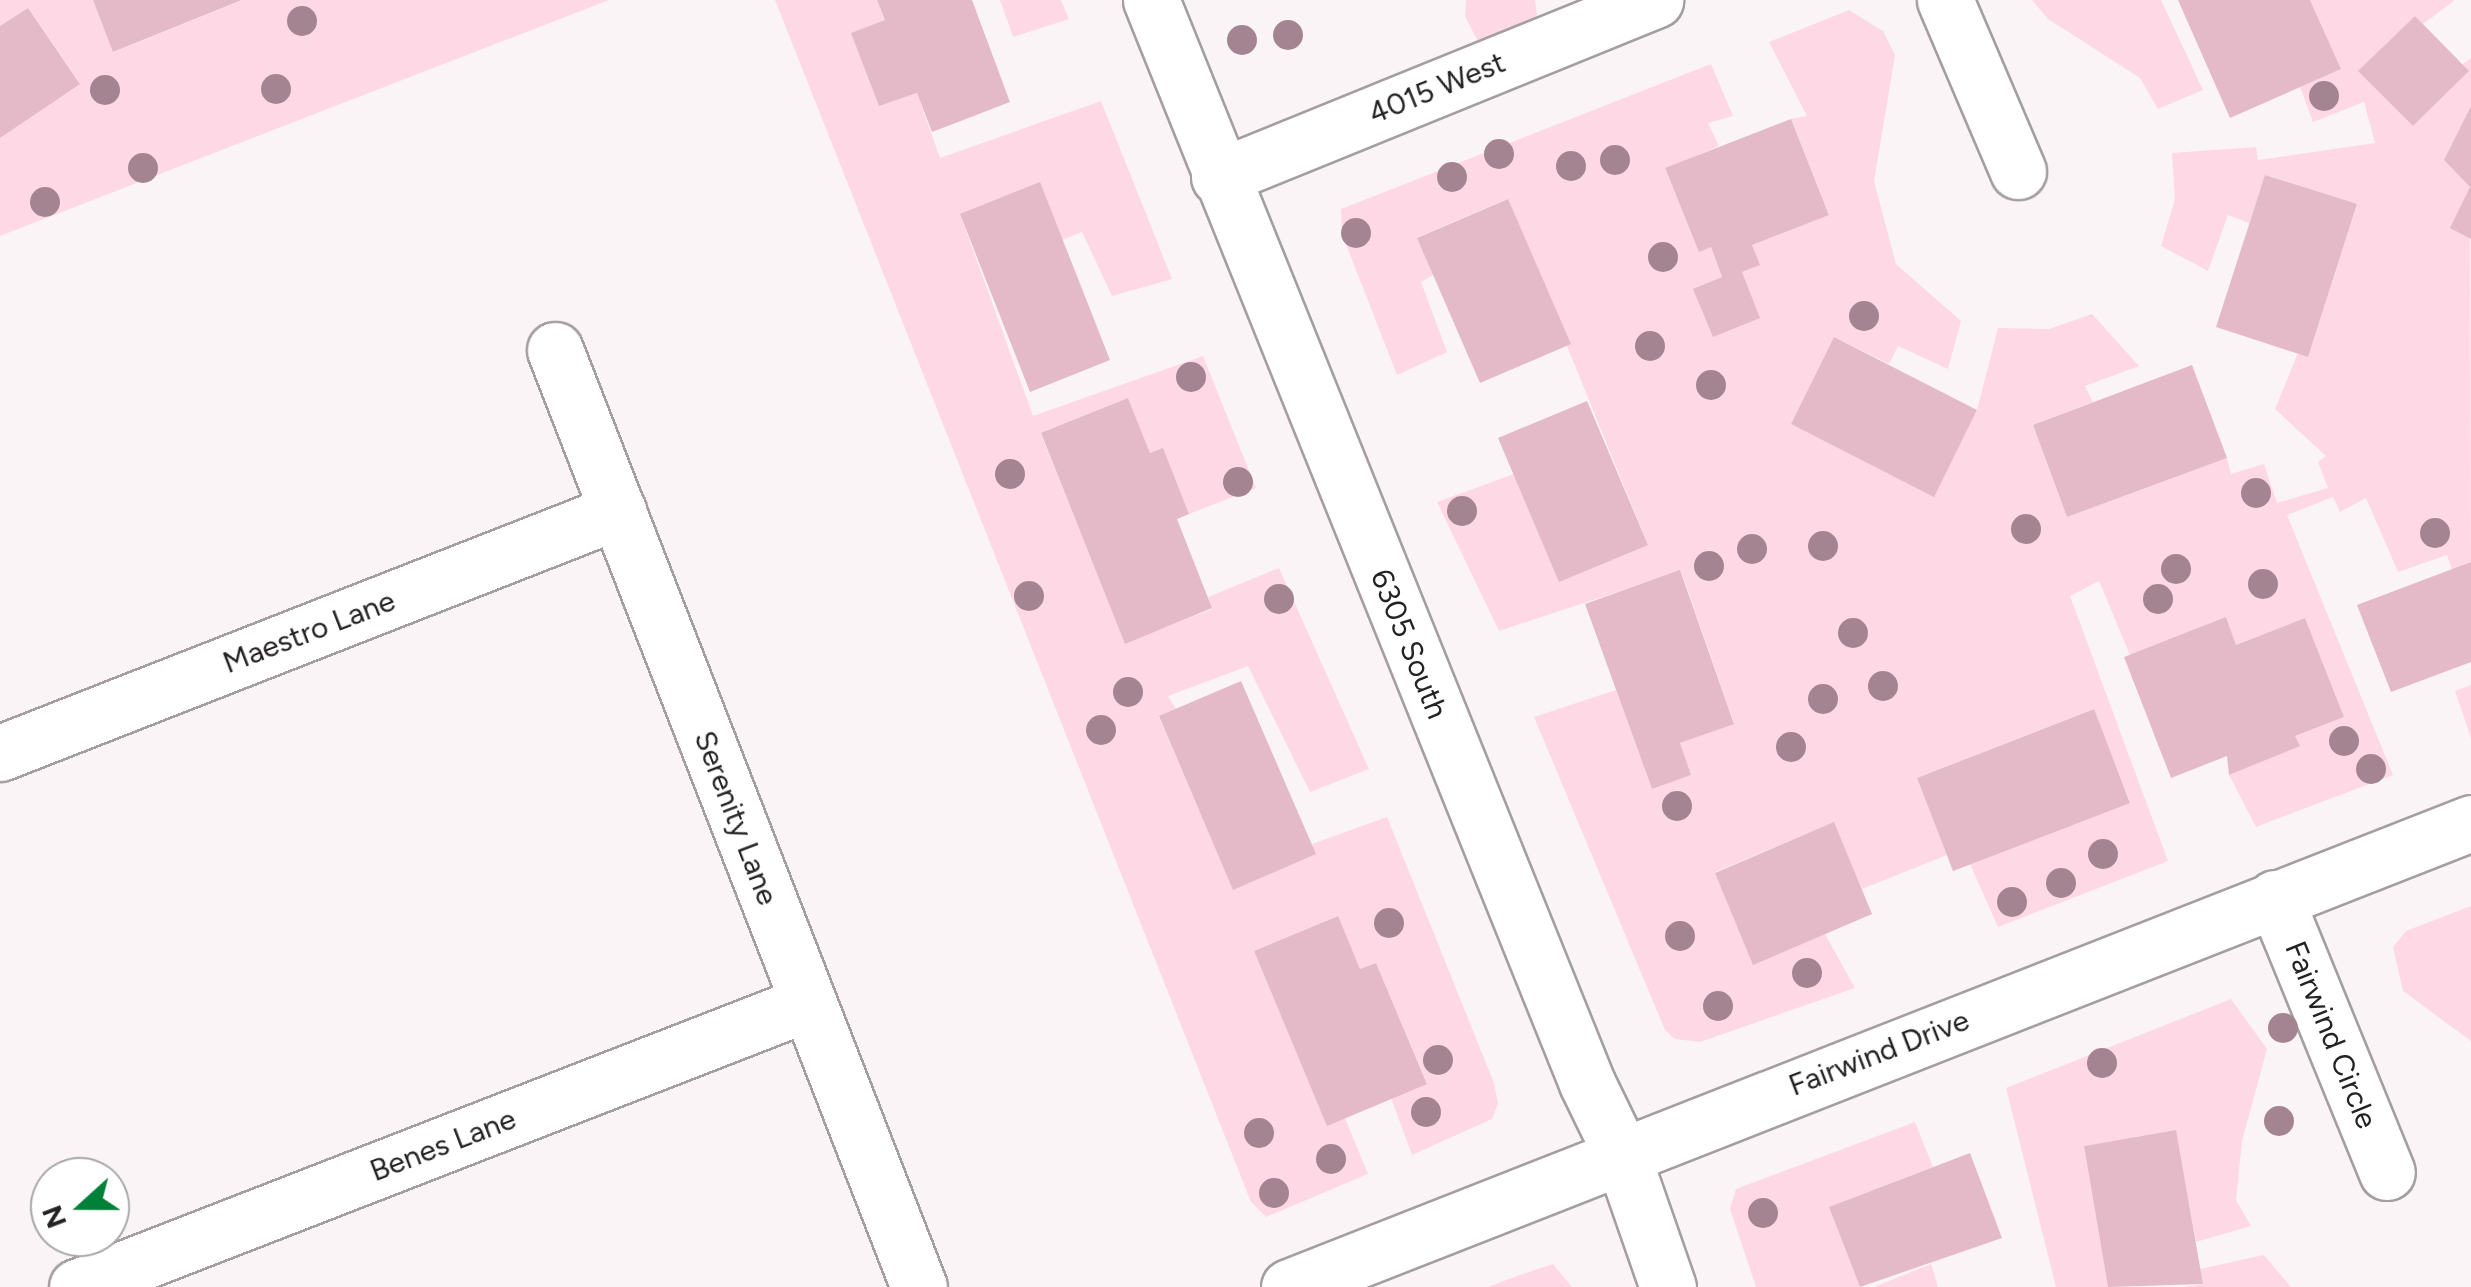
<!DOCTYPE html>
<html>
<head>
<meta charset="utf-8">
<style>
  body { margin:0 }
  #map { position:relative; width:2471px; height:1287px; overflow:hidden; background:#fbf4f6; font-family:Figtree,sans-serif }
  div>[style] { position:absolute }
  .green>* { inset:0; background:#fed8e5 }
  .building>* { inset:0; background:#e4b9c8 }
  .roads { filter:drop-shadow(2px 0 #a49ea0) drop-shadow(-2px 0 #a49ea0) drop-shadow(0 2px #a49ea0) drop-shadow(0 -2px #a49ea0) }
  .minor>* { height:55px; margin:-27.5px; padding:0 27.5px; transform-origin:27.5px; border-radius:27.5px; background:#fff }
  .trees>* { width:30px; height:30px; margin:-15px; border-radius:50%; background:#a58491 }
  span { translate:-50% -50%; white-space:nowrap; text-align:center; line-height:1.15; -webkit-text-stroke:10px #fff; paint-order:stroke }
  .street-label { font-size:30px; color:#252223 }
  .north { position:absolute; left:30px; top:1157px; width:100px; height:100px; box-sizing:border-box; background:#fff; border:2px solid #a8a7a7; border-radius:50%; rotate:249deg; font-size:28px; font-weight:700; line-height:40px; text-align:center; color:#252223 }
  .north::after { content:''; display:block; margin:auto; width:35px; height:45px; background:#008039; clip-path:polygon(50% 0,100% 100%,50% 72%,0 100%) }
</style>
</head>
<body>
<div id="map">
  <div class="green">
    <i style="clip-path:polygon(0 0,93px 0,114px 52px,243px 0,609px 0,0 236px,0 138px,80px 83px,28px 8px,0 26px)"></i>
    <i style="clip-path:polygon(775px 0,877px 0,885px 20px,879px 106px,917px 93px,940px 158px,1101px 101px,1172px 279px,1112px 296px,1082px 232px,1062px 240px,960px 214px,1033px 416px,1203px 356px,1256px 488px,1189px 514px,1163px 449px,1150px 453px,1128px 398px,1041px 434px,1125px 643px,1212px 609px,1208px 597px,1279px 568px,1369px 769px,1310px 792px,1248px 666px,1168px 696px,1176px 709px,1159px 717px,1233px 889px,1315px 854px,1312px 844px,1387px 817px,1494px 1083px,1498px 1103px,1492px 1119px,1412px 1155px,1391px 1098px,1427px 1083px,1376px 963px,1360px 969px,1337px 916px,1254px 951px,1327px 1125px,1345px 1118px,1368px 1174px,1266px 1217px,1251px 1202px)"></i>
    <i style="clip-path:polygon(1000px 0,1061px 0,1069px 19px,1013px 37px)"></i>
    <i style="clip-path:polygon(1466px 0,1535px 0,1537px 15px,1525px 31px,1501px 42px,1478px 42px,1465px 16px)"></i>
    <i style="clip-path:polygon(2032px 0,2161px 0,2203px 90px,2158px 109px,2140px 78px,2048px 19px)"></i>
    <i style="clip-path:polygon(2310px 0,2455px 0,2423px 24px,2415px 16px,2359px 71px,2413px 126px,2468px 72px,2463px 64px,2471px 58px,2471px 106px,2444px 160px,2470px 187px,2471px 562px,2452px 570px,2447px 555px,2398px 572px,2366px 498px,2340px 512px,2333px 497px,2287px 515px,2393px 775px,2256px 827px,2229px 775px,2299px 746px,2295px 736px,2344px 717px,2305px 618px,2236px 645px,2226px 618px,2130px 655px,2099px 581px,2070px 596px,2168px 861px,1998px 927px,1970px 864px,2130px 802px,2093px 709px,1917px 778px,1947px 855px,1862px 889px,1833px 823px,1715px 872px,1753px 964px,1825px 934px,1855px 988px,1700px 1042px,1675px 1039px,1665px 1030px,1534px 717px,1616px 690px,1652px 789px,1690px 775px,1680px 743px,1734px 723px,1681px 571px,1499px 631px,1437px 502px,1514px 474px,1648px 545px,1507px 199px,1418px 237px,1433px 275px,1421px 282px,1447px 352px,1397px 375px,1342px 234px,1341px 209px,1711px 64px,1733px 116px,1708px 123px,1719px 146px,1665px 169px,1699px 251px,1711px 247px,1722px 277px,1694px 289px,1759px 317px,1742px 272px,1759px 265px,1752px 245px,1829px 214px,1791px 119px,1807px 116px,1769px 42px,1849px 10px,1883px 31px,1895px 55px,1874px 181px,1896px 264px,1961px 321px,1948px 369px,1898px 346px,1889px 364px,1834px 337px,1791px 424px,1934px 496px,1977px 410px,1998px 328px,2049px 329px,2092px 314px,2139px 366px,2085px 386px,2093px 402px,2033px 425px,2067px 517px,2227px 458px,2231px 474px,2264px 464px,2277px 503px,2328px 488px,2318px 462px,2326px 456px,2275px 409px,2298px 353px,2308px 356px,2357px 205px,2266px 175px,2249px 223px,2228px 215px,2208px 271px,2161px 246px,2175px 199px,2172px 153px,2256px 147px,2258px 160px,2375px 143px,2364px 102px,2313px 122px,2300px 87px,2341px 69px)"></i>
    <i style="clip-path:polygon(2471px 685px,2471px 738px,2455px 691px)"></i>
    <i style="clip-path:polygon(2471px 906px,2471px 1041px,2403px 991px,2393px 947px,2406px 931px)"></i>
    <i style="clip-path:polygon(2231px 999px,2267px 1049px,2242px 1141px,2236px 1200px,2251px 1226px,2196px 1242px,2175px 1130px,2084px 1146px,2108px 1287px,2056px 1287px,2006px 1088px)"></i>
    <i style="clip-path:polygon(1915px 1122px,1933px 1167px,1829px 1207px,1860px 1287px,1756px 1287px,1730px 1209px,1736px 1189px)"></i>
    <i style="clip-path:polygon(2264px 1255px,2291px 1287px,2185px 1287px,2203px 1284px,2200px 1269px)"></i>
    <i style="clip-path:polygon(1553px 1264px,1572px 1287px,1488px 1287px,1517px 1276px)"></i>
    <i style="clip-path:polygon(1931px 1264px,1938px 1287px,1874px 1287px)"></i>
  </div>
  <div class="building">
    <i style="clip-path:polygon(93px 0,242px 0,113px 52px)"></i>
    <i style="clip-path:polygon(877px 0,972px 0,1010px 102px,932px 132px,917px 93px,879px 106px,851px 33px,885px 20px)"></i>
    <i style="clip-path:polygon(2178px 0,2310px 0,2341px 69px,2230px 118px)"></i>
    <i style="clip-path:polygon(28px 8px,80px 84px,0 138px,0 26px)"></i>
    <i style="clip-path:polygon(2415px 16px,2469px 71px,2413px 126px,2358px 71px)"></i>
    <i style="clip-path:polygon(2471px 106px,2471px 239px,2450px 228px,2470px 187px,2444px 160px)"></i>
    <i style="clip-path:polygon(1791px 119px,1829px 215px,1752px 245px,1760px 265px,1742px 272px,1760px 318px,1713px 337px,1693px 289px,1722px 277px,1711px 247px,1699px 252px,1665px 168px)"></i>
    <i style="clip-path:polygon(2265px 175px,2357px 204px,2308px 357px,2216px 327px)"></i>
    <i style="clip-path:polygon(1040px 182px,1110px 360px,1030px 392px,960px 214px)"></i>
    <i style="clip-path:polygon(1508px 199px,1571px 344px,1480px 383px,1417px 238px)"></i>
    <i style="clip-path:polygon(1834px 337px,1977px 410px,1934px 497px,1791px 424px)"></i>
    <i style="clip-path:polygon(2192px 365px,2227px 458px,2067px 517px,2033px 425px)"></i>
    <i style="clip-path:polygon(1128px 398px,1150px 453px,1163px 448px,1189px 514px,1177px 519px,1212px 608px,1125px 644px,1041px 433px)"></i>
    <i style="clip-path:polygon(1587px 401px,1648px 545px,1559px 582px,1498px 438px)"></i>
    <i style="clip-path:polygon(2471px 562px,2471px 662px,2391px 692px,2357px 605px)"></i>
    <i style="clip-path:polygon(1680px 570px,1734px 724px,1680px 743px,1691px 775px,1652px 789px,1585px 604px)"></i>
    <i style="clip-path:polygon(2226px 617px,2236px 645px,2305px 618px,2344px 717px,2295px 736px,2300px 746px,2229px 775px,2227px 756px,2171px 778px,2124px 657px)"></i>
    <i style="clip-path:polygon(1241px 681px,1316px 854px,1233px 890px,1159px 716px)"></i>
    <i style="clip-path:polygon(2094px 709px,2130px 803px,1953px 871px,1917px 778px)"></i>
    <i style="clip-path:polygon(1834px 822px,1872px 914px,1753px 965px,1715px 873px)"></i>
    <i style="clip-path:polygon(1338px 916px,1360px 969px,1376px 963px,1427px 1084px,1327px 1126px,1254px 951px)"></i>
    <i style="clip-path:polygon(2176px 1130px,2203px 1284px,2108px 1287px,2084px 1146px)"></i>
    <i style="clip-path:polygon(1970px 1153px,2002px 1238px,1860px 1287px,1829px 1207px)"></i>
  </div>
  <div class="roads">
    <div class="minor">
      <i style="left:1151px;top:0;width:1167px;rotate:68.07deg"></i>
      <i style="left:1587px;top:1083px;width:80px;rotate:64.1deg"></i>
      <i style="left:1622px;top:1155px;width:140px;rotate:70.8deg"></i>
      <i style="left:1945px;top:0;width:186px;rotate:66.9deg"></i>
      <i style="left:1219px;top:177px;width:471px;rotate:-22.1deg"></i>
      <i style="left:555px;top:350px;width:1005px;rotate:68.77deg"></i>
      <i style="left:0;top:753px;width:664px;rotate:-21.38deg"></i>
      <i style="left:2275px;top:898px;width:296px;rotate:67.8deg"></i>
      <i style="left:77px;top:1287px;width:784px;rotate:-21.23deg"></i>
      <i style="left:1289px;top:1287px;width:1270px;rotate:-21.43deg"></i>
    </div>
  </div>
  <div class="trees">
    <i style="left:302px;top:21px"></i>
    <i style="left:1288px;top:35px"></i>
    <i style="left:1242px;top:40px"></i>
    <i style="left:276px;top:89px"></i>
    <i style="left:105px;top:90px"></i>
    <i style="left:2324px;top:96px"></i>
    <i style="left:1499px;top:154px"></i>
    <i style="left:1615px;top:160px"></i>
    <i style="left:1571px;top:166px"></i>
    <i style="left:143px;top:168px"></i>
    <i style="left:1452px;top:177px"></i>
    <i style="left:45px;top:202px"></i>
    <i style="left:1356px;top:233px"></i>
    <i style="left:1663px;top:257px"></i>
    <i style="left:1864px;top:316px"></i>
    <i style="left:1650px;top:346px"></i>
    <i style="left:1191px;top:377px"></i>
    <i style="left:1711px;top:385px"></i>
    <i style="left:1010px;top:474px"></i>
    <i style="left:1238px;top:482px"></i>
    <i style="left:2256px;top:493px"></i>
    <i style="left:1462px;top:511px"></i>
    <i style="left:2026px;top:529px"></i>
    <i style="left:2435px;top:533px"></i>
    <i style="left:1823px;top:546px"></i>
    <i style="left:1752px;top:549px"></i>
    <i style="left:1709px;top:566px"></i>
    <i style="left:2176px;top:569px"></i>
    <i style="left:2263px;top:584px"></i>
    <i style="left:1029px;top:596px"></i>
    <i style="left:1279px;top:599px"></i>
    <i style="left:2158px;top:599px"></i>
    <i style="left:1853px;top:633px"></i>
    <i style="left:1883px;top:686px"></i>
    <i style="left:1128px;top:692px"></i>
    <i style="left:1823px;top:699px"></i>
    <i style="left:1101px;top:730px"></i>
    <i style="left:2344px;top:741px"></i>
    <i style="left:1791px;top:747px"></i>
    <i style="left:2371px;top:769px"></i>
    <i style="left:1677px;top:806px"></i>
    <i style="left:2103px;top:854px"></i>
    <i style="left:2061px;top:883px"></i>
    <i style="left:2012px;top:902px"></i>
    <i style="left:1389px;top:923px"></i>
    <i style="left:1680px;top:936px"></i>
    <i style="left:1807px;top:973px"></i>
    <i style="left:1718px;top:1006px"></i>
    <i style="left:2283px;top:1028px"></i>
    <i style="left:1438px;top:1060px"></i>
    <i style="left:2102px;top:1063px"></i>
    <i style="left:1426px;top:1112px"></i>
    <i style="left:2279px;top:1121px"></i>
    <i style="left:1259px;top:1133px"></i>
    <i style="left:1331px;top:1159px"></i>
    <i style="left:1274px;top:1193px"></i>
    <i style="left:1763px;top:1213px"></i>
  </div>
  <div class="street-label">
    <span style="left:1437px;top:88px;rotate:-22deg">4015 West</span>
    <span style="left:309px;top:632px;rotate:-21deg">Maestro Lane</span>
    <span style="left:1409px;top:644px;rotate:68deg">6305 South</span>
    <span style="left:736px;top:818px;rotate:69deg">Serenity Lane</span>
    <span style="left:2331px;top:1035px;rotate:68deg">Fairwind Circle</span>
    <span style="left:1879px;top:1053px;rotate:-21deg">Fairwind Drive</span>
    <span style="left:443px;top:1145px;rotate:-21deg">Benes Lane</span>
  </div>
  <div class="north">N</div>
</div>
</body>
</html>
